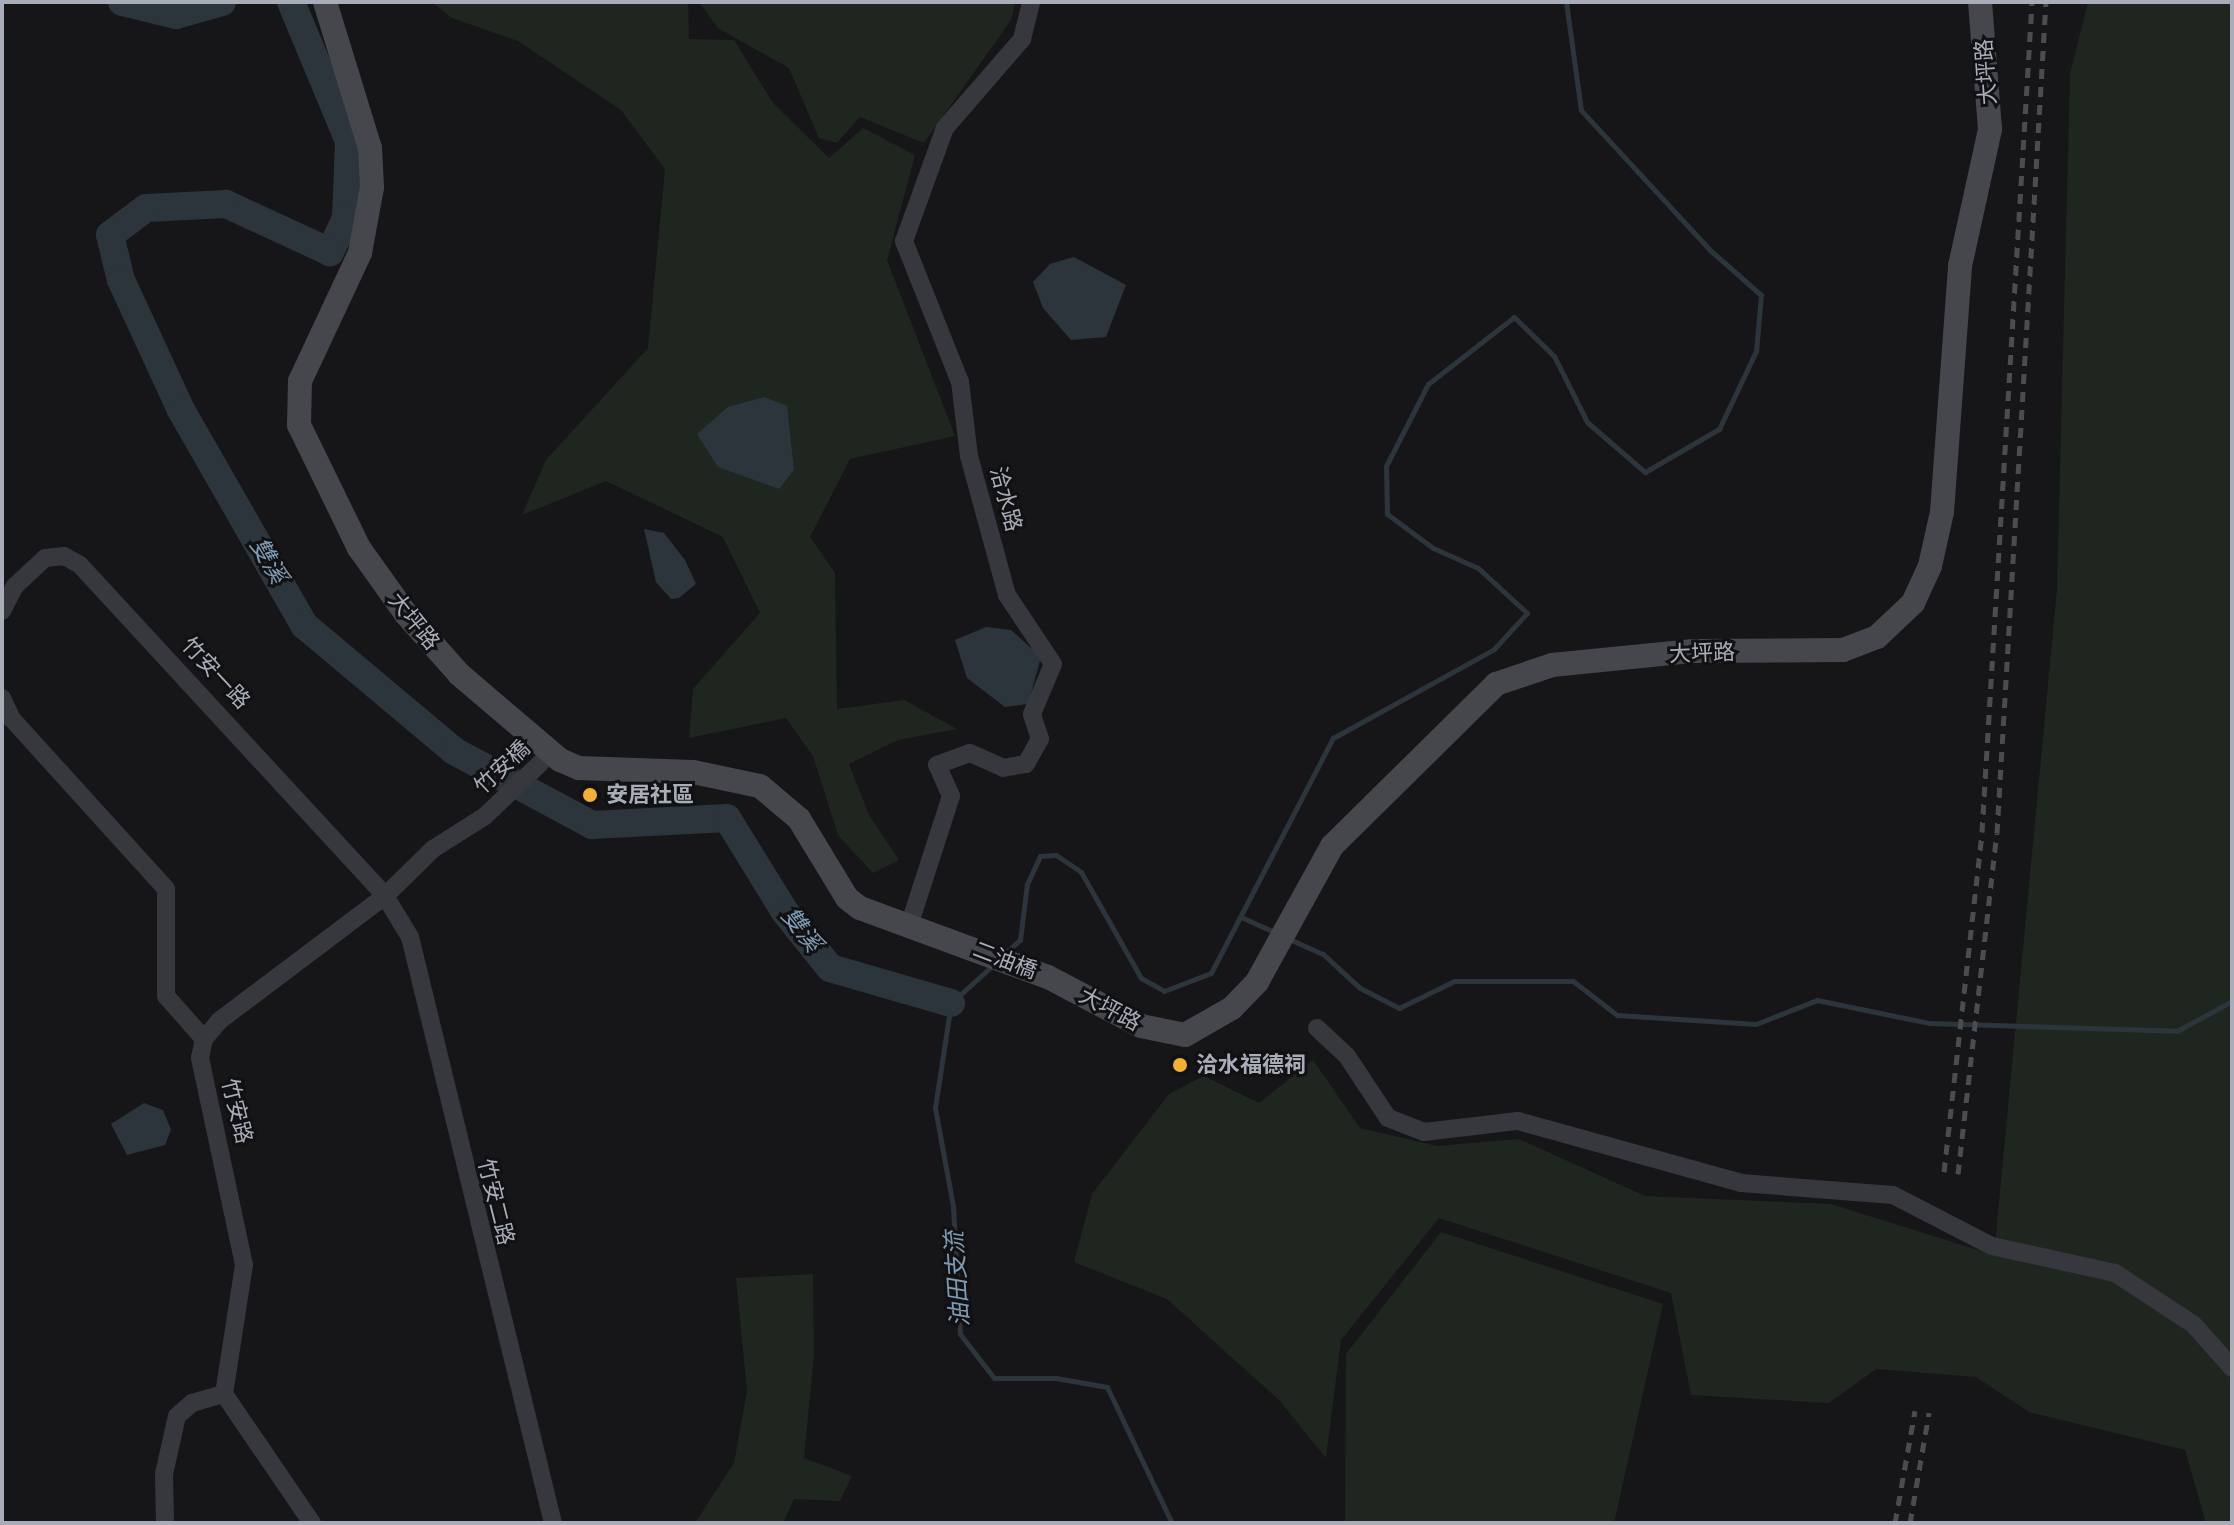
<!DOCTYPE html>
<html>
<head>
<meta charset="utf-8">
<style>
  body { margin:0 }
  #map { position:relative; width:2234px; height:1525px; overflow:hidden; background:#161618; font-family:"Roboto Condensed","Noto Sans TC",sans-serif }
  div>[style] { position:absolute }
  .green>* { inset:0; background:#1e261f }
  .water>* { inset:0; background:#2c353c }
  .stream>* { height:5px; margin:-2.5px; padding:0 2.5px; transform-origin:2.5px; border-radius:2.5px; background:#2c353c }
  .river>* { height:28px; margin:-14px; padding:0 14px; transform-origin:14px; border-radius:14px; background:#2c353c }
  .street>* { height:18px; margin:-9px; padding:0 9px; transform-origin:9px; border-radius:9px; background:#37383d }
  .secondary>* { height:24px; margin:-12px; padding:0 12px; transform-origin:12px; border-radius:12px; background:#45474d }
  .rail>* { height:5px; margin-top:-2.5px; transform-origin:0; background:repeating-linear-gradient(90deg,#4a4c52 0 10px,transparent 0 18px) }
  .dots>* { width:22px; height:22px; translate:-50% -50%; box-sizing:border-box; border:4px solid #111113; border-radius:50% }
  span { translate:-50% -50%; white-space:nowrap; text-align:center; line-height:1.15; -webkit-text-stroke:6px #111113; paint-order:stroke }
  .street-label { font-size:22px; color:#a8adb8 }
  .poi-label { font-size:22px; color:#a8adb8; font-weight:700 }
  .left { translate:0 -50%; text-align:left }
  .water-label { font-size:24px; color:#7f9bb3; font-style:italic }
  .frame { position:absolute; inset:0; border:4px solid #a8adb8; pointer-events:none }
</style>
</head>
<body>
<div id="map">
  <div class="green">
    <i style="clip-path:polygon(432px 2px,688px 2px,689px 39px,734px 40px,773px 103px,829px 158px,863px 128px,915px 155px,887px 260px,955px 436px,850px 459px,810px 537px,835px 573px,837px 709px,904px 700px,957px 729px,898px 740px,849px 764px,869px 815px,899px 860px,873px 873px,838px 835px,813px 756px,786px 718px,689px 738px,693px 689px,760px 613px,723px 537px,606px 481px,522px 515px,546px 460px,648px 348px,665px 169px,621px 110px,518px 41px,452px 18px)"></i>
    <i style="clip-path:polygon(699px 2px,1015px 2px,1011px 20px,924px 143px,860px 117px,837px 143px,819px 138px,789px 68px,718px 28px)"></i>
    <i style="clip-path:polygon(2088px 2px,2232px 2px,2232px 1523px,2206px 1523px,2185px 1450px,2029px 1412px,1976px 1377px,1876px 1369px,1829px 1403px,1691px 1395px,1671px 1293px,1439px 1218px,1341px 1340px,1326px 1458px,1279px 1400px,1167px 1299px,1074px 1262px,1092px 1194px,1169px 1094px,1204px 1076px,1259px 1103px,1313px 1060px,1360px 1128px,1437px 1146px,1519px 1139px,1645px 1196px,1831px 1204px,1994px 1255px,2057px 589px,2070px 74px)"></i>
    <i style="clip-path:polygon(1441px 1232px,1663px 1304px,1614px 1523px,1345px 1523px,1346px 1354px)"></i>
    <i style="clip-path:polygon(813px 1274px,814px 1355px,804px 1458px,852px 1476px,840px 1501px,794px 1499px,783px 1523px,695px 1523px,734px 1463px,747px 1391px,736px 1278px)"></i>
  </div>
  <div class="water">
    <i style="clip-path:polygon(1074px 257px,1126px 285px,1106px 337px,1071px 340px,1043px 308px,1033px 282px,1050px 264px)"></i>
    <i style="clip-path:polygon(764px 397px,787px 406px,794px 470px,779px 489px,718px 467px,697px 434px,728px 407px)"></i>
    <i style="clip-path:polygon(644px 529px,664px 533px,685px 560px,696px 584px,679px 598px,671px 599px,656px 582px)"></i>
    <i style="clip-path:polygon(986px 627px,1011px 630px,1041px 657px,1028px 704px,1005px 707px,967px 678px,955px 640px)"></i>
    <i style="clip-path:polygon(144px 1103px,163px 1110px,171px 1130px,165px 1145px,127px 1155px,111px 1124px)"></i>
  </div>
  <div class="stream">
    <i style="left:1243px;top:918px;width:36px;rotate:24deg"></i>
    <i style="left:1289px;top:939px;width:37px;rotate:24deg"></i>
    <i style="left:1323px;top:954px;width:50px;rotate:42.6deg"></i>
    <i style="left:1360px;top:988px;width:44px;rotate:27.1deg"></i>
    <i style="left:1399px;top:1008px;width:61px;rotate:-26.1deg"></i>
    <i style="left:1454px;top:981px;width:119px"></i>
    <i style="left:1573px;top:981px;width:56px;rotate:37.7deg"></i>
    <i style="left:1617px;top:1015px;width:139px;rotate:3.7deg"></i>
    <i style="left:1756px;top:1024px;width:66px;rotate:-21.5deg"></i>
    <i style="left:1817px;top:1000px;width:114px;rotate:11.6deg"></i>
    <i style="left:1929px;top:1023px;width:248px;rotate:1.8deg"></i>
    <i style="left:2177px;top:1031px;width:63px;rotate:-28.6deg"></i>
    <i style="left:1006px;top:952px;width:18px;rotate:-41deg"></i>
    <i style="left:1020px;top:940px;width:56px;rotate:-82.9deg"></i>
    <i style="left:1027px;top:884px;width:31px;rotate:-65deg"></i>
    <i style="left:1040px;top:856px;width:16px;rotate:-4deg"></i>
    <i style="left:1056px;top:855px;width:30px;rotate:34deg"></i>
    <i style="left:1081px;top:872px;width:122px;rotate:60.5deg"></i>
    <i style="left:1141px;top:978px;width:26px;rotate:29deg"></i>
    <i style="left:1164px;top:991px;width:50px;rotate:-21deg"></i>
    <i style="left:1211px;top:973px;width:265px;rotate:-62.6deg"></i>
    <i style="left:1333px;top:738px;width:184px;rotate:-28.9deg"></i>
    <i style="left:1494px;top:649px;width:49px;rotate:-47.5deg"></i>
    <i style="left:1527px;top:613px;width:67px;rotate:-137.4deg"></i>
    <i style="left:1478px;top:568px;width:49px;rotate:-156deg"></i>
    <i style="left:1433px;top:548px;width:57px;rotate:-143.5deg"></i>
    <i style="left:1387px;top:514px;width:48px;rotate:-91.2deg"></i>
    <i style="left:1386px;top:466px;width:92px;rotate:-62.9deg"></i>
    <i style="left:1428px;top:384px;width:109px;rotate:-37.9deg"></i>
    <i style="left:1514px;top:317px;width:56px;rotate:44.3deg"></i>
    <i style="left:1554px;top:356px;width:74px;rotate:63.4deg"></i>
    <i style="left:1587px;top:422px;width:77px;rotate:40.8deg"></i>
    <i style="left:1645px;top:472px;width:86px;rotate:-30.2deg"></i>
    <i style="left:1719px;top:429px;width:86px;rotate:-64.6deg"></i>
    <i style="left:1756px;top:351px;width:56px;rotate:-84.9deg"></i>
    <i style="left:1761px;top:295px;width:68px;rotate:-138.6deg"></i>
    <i style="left:1710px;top:250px;width:190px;rotate:-132.7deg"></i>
    <i style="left:1581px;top:110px;width:109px;rotate:-97.9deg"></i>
    <i style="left:993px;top:965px;width:57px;rotate:137.9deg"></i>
    <i style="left:951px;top:1003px;width:106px;rotate:98.7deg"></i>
    <i style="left:935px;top:1108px;width:100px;rotate:79.6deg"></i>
    <i style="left:953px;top:1206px;width:128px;rotate:86.9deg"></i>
    <i style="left:960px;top:1334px;width:56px;rotate:52.3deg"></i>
    <i style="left:994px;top:1378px;width:62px"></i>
    <i style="left:1056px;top:1378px;width:52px;rotate:10deg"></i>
    <i style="left:1107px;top:1387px;width:151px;rotate:64.5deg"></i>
  </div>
  <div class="river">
    <i style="left:122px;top:2px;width:56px;rotate:13.5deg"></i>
    <i style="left:176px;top:15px;width:48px;rotate:-15.8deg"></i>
    <i style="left:291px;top:2px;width:151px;rotate:67.4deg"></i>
    <i style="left:349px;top:141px;width:77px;rotate:92.2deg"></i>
    <i style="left:346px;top:218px;width:38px;rotate:115deg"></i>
    <i style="left:330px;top:252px;width:115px;rotate:-155.2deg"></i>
    <i style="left:226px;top:204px;width:80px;rotate:177.1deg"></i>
    <i style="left:146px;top:208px;width:45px;rotate:143.1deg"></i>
    <i style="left:110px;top:235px;width:46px;rotate:76.3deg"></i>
    <i style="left:121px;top:280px;width:143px;rotate:65.2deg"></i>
    <i style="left:181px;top:410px;width:248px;rotate:60.2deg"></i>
    <i style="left:304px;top:625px;width:196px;rotate:40deg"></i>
    <i style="left:454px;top:751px;width:157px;rotate:28.2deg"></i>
    <i style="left:592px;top:825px;width:135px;rotate:-3deg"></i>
    <i style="left:727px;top:818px;width:110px;rotate:58.3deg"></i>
    <i style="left:785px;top:912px;width:72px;rotate:51.2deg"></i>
    <i style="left:830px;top:968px;width:126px;rotate:16.1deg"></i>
  </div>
  <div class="street">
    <i style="left:2px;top:611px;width:28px;rotate:-63deg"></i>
    <i style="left:15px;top:586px;width:41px;rotate:-43deg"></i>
    <i style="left:45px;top:558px;width:19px;rotate:-6deg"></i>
    <i style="left:64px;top:556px;width:18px;rotate:29deg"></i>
    <i style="left:80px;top:565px;width:450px;rotate:47.3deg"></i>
    <i style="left:385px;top:896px;width:48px;rotate:58.6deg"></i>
    <i style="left:410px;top:937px;width:603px;rotate:76.29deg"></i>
    <i style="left:2px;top:698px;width:23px;rotate:65deg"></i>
    <i style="left:12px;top:719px;width:229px;rotate:47.8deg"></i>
    <i style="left:166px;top:889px;width:107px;rotate:90deg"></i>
    <i style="left:166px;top:996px;width:57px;rotate:48.5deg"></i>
    <i style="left:908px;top:929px;width:140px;rotate:-72.1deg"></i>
    <i style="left:951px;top:796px;width:34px;rotate:-114deg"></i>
    <i style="left:937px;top:765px;width:35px;rotate:-20deg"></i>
    <i style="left:970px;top:753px;width:36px;rotate:24deg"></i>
    <i style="left:1003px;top:768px;width:23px;rotate:-10deg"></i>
    <i style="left:1026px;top:764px;width:29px;rotate:-61deg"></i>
    <i style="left:1040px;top:739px;width:26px;rotate:-108deg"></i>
    <i style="left:1032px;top:714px;width:54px;rotate:-67.2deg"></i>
    <i style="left:1053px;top:664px;width:83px;rotate:-123.7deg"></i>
    <i style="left:1007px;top:595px;width:144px;rotate:-105.3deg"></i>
    <i style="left:969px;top:456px;width:75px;rotate:-96.9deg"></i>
    <i style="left:960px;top:382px;width:152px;rotate:-111.7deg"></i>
    <i style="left:904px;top:241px;width:120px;rotate:-70.1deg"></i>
    <i style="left:945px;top:128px;width:118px;rotate:-49.1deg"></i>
    <i style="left:1022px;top:39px;width:38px;rotate:-76deg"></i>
    <i style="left:1317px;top:1028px;width:41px;rotate:43deg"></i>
    <i style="left:1347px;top:1056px;width:74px;rotate:56.5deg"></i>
    <i style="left:1388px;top:1118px;width:39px;rotate:21deg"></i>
    <i style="left:1424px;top:1132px;width:95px;rotate:-6.7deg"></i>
    <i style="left:1518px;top:1121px;width:231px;rotate:15.5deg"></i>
    <i style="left:1741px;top:1183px;width:152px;rotate:4.5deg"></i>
    <i style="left:1893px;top:1195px;width:111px;rotate:27.3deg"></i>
    <i style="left:1992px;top:1246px;width:126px;rotate:12.4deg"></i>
    <i style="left:2115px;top:1273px;width:93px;rotate:33.2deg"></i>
    <i style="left:2193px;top:1324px;width:59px;rotate:48.4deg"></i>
    <i style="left:165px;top:1523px;width:49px;rotate:-91.2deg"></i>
    <i style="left:164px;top:1474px;width:59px;rotate:-77.4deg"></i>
    <i style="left:177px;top:1416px;width:20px;rotate:-41deg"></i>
    <i style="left:192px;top:1403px;width:33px;rotate:-16deg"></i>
    <i style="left:312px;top:1523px;width:156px;rotate:-124.3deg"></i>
    <i style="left:224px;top:1394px;width:131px;rotate:-81.2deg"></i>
    <i style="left:244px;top:1265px;width:212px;rotate:-102deg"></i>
    <i style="left:200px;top:1058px;width:19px;rotate:-78deg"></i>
    <i style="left:204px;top:1039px;width:23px;rotate:-50deg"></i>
    <i style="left:219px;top:1021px;width:208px;rotate:-37deg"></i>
    <i style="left:385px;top:896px;width:67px;rotate:-44.4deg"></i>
    <i style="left:433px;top:849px;width:62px;rotate:-32.4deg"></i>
    <i style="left:485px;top:816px;width:91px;rotate:-43.7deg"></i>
  </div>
  <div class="secondary">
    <i style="left:325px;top:2px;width:153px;rotate:72.9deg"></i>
    <i style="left:370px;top:148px;width:39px;rotate:87deg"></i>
    <i style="left:372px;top:187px;width:67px;rotate:100.3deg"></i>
    <i style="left:360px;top:253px;width:141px;rotate:115.1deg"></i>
    <i style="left:300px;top:381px;width:44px;rotate:91.3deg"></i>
    <i style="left:299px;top:425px;width:137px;rotate:64deg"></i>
    <i style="left:359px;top:548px;width:81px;rotate:54.5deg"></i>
    <i style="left:406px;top:614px;width:80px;rotate:48.5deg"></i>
    <i style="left:459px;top:674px;width:133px;rotate:40.4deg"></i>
    <i style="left:560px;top:760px;width:21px;rotate:23deg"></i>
    <i style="left:579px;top:768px;width:114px;rotate:2deg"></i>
    <i style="left:693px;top:772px;width:68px;rotate:11.8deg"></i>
    <i style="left:760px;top:786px;width:51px;rotate:40.2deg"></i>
    <i style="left:799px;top:819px;width:92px;rotate:58.7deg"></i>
    <i style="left:847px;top:898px;width:16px;rotate:38deg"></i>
    <i style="left:860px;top:908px;width:200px;rotate:20.2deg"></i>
    <i style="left:1048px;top:977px;width:105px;rotate:27.8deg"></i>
    <i style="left:1141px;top:1026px;width:45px;rotate:11.6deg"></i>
    <i style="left:1185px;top:1035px;width:54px;rotate:-29.9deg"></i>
    <i style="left:1232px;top:1008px;width:36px;rotate:-46deg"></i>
    <i style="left:1257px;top:982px;width:155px;rotate:-61.1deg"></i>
    <i style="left:1332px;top:846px;width:231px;rotate:-44.6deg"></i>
    <i style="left:1496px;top:684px;width:59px;rotate:-18.7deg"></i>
    <i style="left:1552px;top:665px;width:142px;rotate:-5.7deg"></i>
    <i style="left:1693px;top:651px;width:150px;rotate:-0.4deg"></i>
    <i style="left:1843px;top:650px;width:36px;rotate:-21deg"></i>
    <i style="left:1877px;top:637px;width:50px;rotate:-43.4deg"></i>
    <i style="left:1913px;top:603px;width:41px;rotate:-65.3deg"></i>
    <i style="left:1930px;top:566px;width:55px;rotate:-77.5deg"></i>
    <i style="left:1942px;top:512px;width:247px;rotate:-85.8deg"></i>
    <i style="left:1960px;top:266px;width:140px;rotate:-77.6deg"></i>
    <i style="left:1990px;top:129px;width:127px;rotate:-94.5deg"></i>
  </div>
  <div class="rail">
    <i style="left:1944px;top:1172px;width:342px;rotate:-83.6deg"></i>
    <i style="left:1982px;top:832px;width:832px;rotate:-86.55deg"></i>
    <i style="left:1958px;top:1174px;width:343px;rotate:-83.5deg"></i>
    <i style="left:1997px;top:833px;width:832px;rotate:-86.63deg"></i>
    <i style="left:1895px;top:1523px;width:114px;rotate:-79.9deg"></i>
    <i style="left:1910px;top:1523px;width:112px;rotate:-80.2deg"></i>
  </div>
  <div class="dots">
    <i style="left:590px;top:795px;background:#f2b134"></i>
    <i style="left:1180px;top:1065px;background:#f2b134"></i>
  </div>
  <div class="street-label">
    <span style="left:1986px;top:72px;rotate:-94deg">大坪路</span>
    <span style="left:1006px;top:499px;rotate:75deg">洽水路</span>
    <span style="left:414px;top:621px;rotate:51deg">大坪路</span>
    <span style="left:1702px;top:653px;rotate:-2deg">大坪路</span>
    <span style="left:216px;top:673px;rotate:47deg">竹安一路</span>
    <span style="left:502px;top:767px;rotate:-43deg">竹安橋</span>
    <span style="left:1005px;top:960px;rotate:21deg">二油橋</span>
    <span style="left:1110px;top:1009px;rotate:28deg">大坪路</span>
    <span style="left:237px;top:1111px;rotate:76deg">竹安路</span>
    <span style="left:496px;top:1202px;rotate:76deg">竹安二路</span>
  </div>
  <div class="poi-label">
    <span class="left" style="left:606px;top:795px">安居社區</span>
    <span class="left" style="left:1196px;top:1065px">洽水福德祠</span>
  </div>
  <div class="water-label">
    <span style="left:268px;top:561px;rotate:60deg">雙溪</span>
    <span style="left:801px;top:930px;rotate:52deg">雙溪</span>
    <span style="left:958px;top:1279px;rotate:-94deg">油田支流</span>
  </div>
  <div class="frame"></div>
</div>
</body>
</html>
